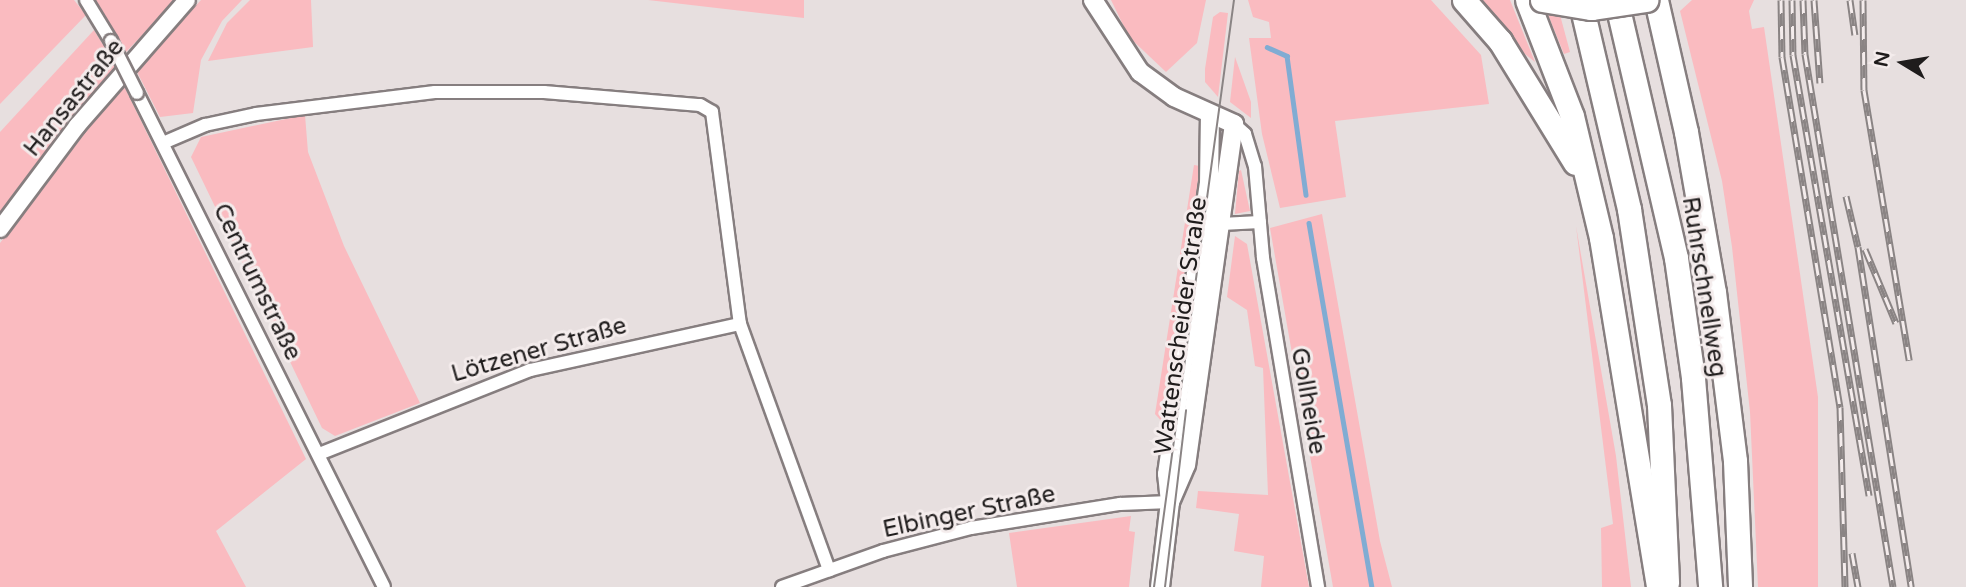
<!DOCTYPE html>
<html>
<head>
<meta charset="utf-8">
<style>
  body { margin:0 }
  #map { position:relative; width:1966px; height:587px; overflow:hidden; background:#e7dfdf; font-family:"Varela Round",sans-serif }
  div>[style] { position:absolute }
  .green>* { inset:0; background:#fabbc0 }
  .stream>* { height:4.5px; margin:-2.25px; padding:0 2.25px; transform-origin:2.25px; border-radius:2.25px; background:#80acd3 }
  .roads { filter:drop-shadow(2px 0 #867e7f) drop-shadow(-2px 0 #867e7f) drop-shadow(0 2px #867e7f) drop-shadow(0 -2px #867e7f) }
  .minor>* { height:12px; margin:-6px; padding:0 6px; transform-origin:6px; border-radius:6px; background:#fff }
  .tertiary>* { height:16px; margin:-8px; padding:0 8px; transform-origin:8px; border-radius:8px; background:#fff }
  .secondary>* { height:18px; margin:-9px; padding:0 9px; transform-origin:9px; border-radius:9px; background:#fff }
  .motorway>* { height:23px; margin:-11.5px; padding:0 11.5px; transform-origin:11.5px; border-radius:11.5px; background:#fff }
  .tram>* { height:2px; margin:-1px; padding:0 1px; transform-origin:1px; border-radius:1px; background:#8a8484 }
  .rail>* { height:7px; margin-top:-3.5px; transform-origin:0; background:repeating-linear-gradient(90deg,#f4ecec 0 13px,#8a8484 0 26px); box-sizing:border-box; border-block:2px solid #8a8484 }
  .bridges { filter:drop-shadow(2px 0 #867e7f) drop-shadow(-2px 0 #867e7f) drop-shadow(0 2px #867e7f) drop-shadow(0 -2px #867e7f) }
  .minor-bridge>* { height:12px; margin:-6px; padding:0 6px; transform-origin:6px; border-radius:6px; background:#fff }
  .motorway-bridge>* { height:23px; margin:-11.5px; padding:0 11.5px; transform-origin:11.5px; border-radius:11.5px; background:#fff }
  span { translate:-50% -50%; white-space:nowrap; text-align:center; line-height:1.15; -webkit-text-stroke:6px #f4ecec; paint-order:stroke }
  .street-label { font-size:24px; color:#1f1c1c }
  .north { position:absolute; left:1868px; top:28px; width:70px; height:70px; -webkit-text-stroke:5px #f4ecec; paint-order:stroke; rotate:281deg; font-size:19px; font-weight:700; line-height:28px; text-align:center; color:#1f1c1c }
  .north::after { content:''; display:block; margin:auto; width:24px; height:32px; background:#1f1c1c; clip-path:polygon(50% 0,100% 100%,50% 72%,0 100%) }
</style>
</head>
<body>
<div id="map">
  <div class="green">
    <i style="clip-path:polygon(0 0,74px 0,86px 15px,0 104px)"></i>
    <i style="clip-path:polygon(94px 0,176px 0,126px 52px)"></i>
    <i style="clip-path:polygon(201px 0,242px 0,222px 21px,201px 60px,193px 113px,160px 117px,136px 70px)"></i>
    <i style="clip-path:polygon(250px 0,311px 0,313px 47px,208px 61px,227px 23px)"></i>
    <i style="clip-path:polygon(648px 0,804px 0,804px 18px)"></i>
    <i style="clip-path:polygon(1111px 0,1206px 0,1197px 43px,1166px 72px,1129px 37px)"></i>
    <i style="clip-path:polygon(1248px 0,1431px 0,1481px 55px,1489px 104px,1335px 121px,1346px 197px,1280px 208px,1262px 134px,1249px 38px,1271px 38px,1269px 22px,1253px 17px)"></i>
    <i style="clip-path:polygon(1474px 0,1510px 0,1535px 62px,1521px 51px)"></i>
    <i style="clip-path:polygon(1542px 0,1556px 0,1570px 52px,1564px 54px)"></i>
    <i style="clip-path:polygon(1692px 0,1754px 0,1749px 11px,1752px 29px,1764px 27px,1818px 397px,1818px 587px,1758px 587px,1750px 412px,1732px 247px,1722px 181px,1680px 11px)"></i>
    <i style="clip-path:polygon(1220px 12px,1228px 13px,1218px 97px,1205px 82px,1205px 69px,1213px 17px)"></i>
    <i style="clip-path:polygon(94px 30px,116px 66px,0 215px,0 132px)"></i>
    <i style="clip-path:polygon(1235px 57px,1251px 102px,1251px 118px,1230px 102px)"></i>
    <i style="clip-path:polygon(123px 84px,306px 459px,216px 531px,246px 587px,0 587px,0 243px)"></i>
    <i style="clip-path:polygon(305px 115px,308px 152px,344px 246px,420px 403px,335px 436px,322px 428px,191px 157px,201px 137px)"></i>
    <i style="clip-path:polygon(1194px 165px,1200px 166px,1163px 423px,1155px 414px)"></i>
    <i style="clip-path:polygon(1241px 170px,1250px 211px,1235px 214px,1239px 171px)"></i>
    <i style="clip-path:polygon(1322px 214px,1380px 541px,1392px 587px,1333px 587px,1270px 228px)"></i>
    <i style="clip-path:polygon(1576px 226px,1616px 456px,1631px 587px,1602px 587px,1601px 528px,1613px 524px)"></i>
    <i style="clip-path:polygon(1235px 236px,1247px 244px,1309px 587px,1261px 587px,1264px 556px,1234px 551px,1239px 514px,1196px 508px,1198px 491px,1268px 495px,1263px 368px,1255px 366px,1247px 310px,1227px 297px)"></i>
    <i style="clip-path:polygon(1131px 516px,1129px 531px,1135px 532px,1129px 587px,1017px 587px,1009px 533px)"></i>
  </div>
  <div class="stream">
    <i style="left:1267px;top:47px;width:22px;rotate:24deg"></i>
    <i style="left:1287px;top:56px;width:140px;rotate:82.2deg"></i>
    <i style="left:1309px;top:223px;width:369px;rotate:80.2deg"></i>
  </div>
  <div class="roads">
    <div class="minor">
      <i style="left:86px;top:0;width:48px;rotate:58.6deg"></i>
      <i style="left:137px;top:93px;width:552px;rotate:63.43deg"></i>
      <i style="left:1234px;top:124px;width:15px;rotate:42deg"></i>
      <i style="left:1245px;top:134px;width:34px;rotate:73deg"></i>
      <i style="left:1255px;top:166px;width:92px;rotate:85deg"></i>
      <i style="left:1263px;top:258px;width:334px;rotate:80.5deg"></i>
      <i style="left:163px;top:143px;width:46px;rotate:-23.2deg"></i>
      <i style="left:205px;top:125px;width:52px;rotate:-12.2deg"></i>
      <i style="left:256px;top:114px;width:180px;rotate:-7deg"></i>
      <i style="left:435px;top:92px;width:109px"></i>
      <i style="left:544px;top:92px;width:157px;rotate:4.8deg"></i>
      <i style="left:700px;top:105px;width:14px;rotate:30deg"></i>
      <i style="left:712px;top:112px;width:214px;rotate:82.5deg"></i>
      <i style="left:740px;top:324px;width:262px;rotate:70.1deg"></i>
      <i style="left:1221px;top:224px;width:39px;rotate:-3deg"></i>
      <i style="left:319px;top:454px;width:227px;rotate:-21.7deg"></i>
      <i style="left:530px;top:370px;width:215px;rotate:-12.4deg"></i>
      <i style="left:782px;top:587px;width:107px;rotate:-19.6deg"></i>
      <i style="left:883px;top:551px;width:91px;rotate:-14.6deg"></i>
      <i style="left:971px;top:528px;width:151px;rotate:-9.2deg"></i>
      <i style="left:1120px;top:504px;width:50px;rotate:-2.3deg"></i>
    </div>
    <div class="tertiary">
      <i style="left:0;top:229px;width:129px;rotate:-53.2deg"></i>
      <i style="left:77px;top:126px;width:167px;rotate:-48.9deg"></i>
    </div>
    <div class="secondary">
      <i style="left:1093px;top:0;width:86px;rotate:56.9deg"></i>
      <i style="left:1140px;top:72px;width:42px;rotate:36.3deg"></i>
      <i style="left:1174px;top:97px;width:66px;rotate:24.2deg"></i>
      <i style="left:1234px;top:124px;width:344px;rotate:98deg"></i>
      <i style="left:1186px;top:465px;width:40px;rotate:113.4deg"></i>
      <i style="left:1160px;top:587px;width:86px;rotate:-83.3deg"></i>
      <i style="left:1170px;top:502px;width:28px;rotate:-96deg"></i>
      <i style="left:1167px;top:474px;width:293px;rotate:-81.8deg"></i>
      <i style="left:1209px;top:184px;width:70px;rotate:-89.2deg"></i>
    </div>
    <div class="motorway">
      <i style="left:1464px;top:0;width:55px;rotate:48.7deg"></i>
      <i style="left:1500px;top:41px;width:143px;rotate:58.4deg"></i>
      <i style="left:1527px;top:0;width:124px;rotate:68.8deg"></i>
      <i style="left:1572px;top:116px;width:125px;rotate:76.6deg"></i>
      <i style="left:1601px;top:238px;width:354px;rotate:80.7deg"></i>
      <i style="left:1580px;top:0;width:215px;rotate:76.8deg"></i>
      <i style="left:1629px;top:209px;width:198px;rotate:81.3deg"></i>
      <i style="left:1659px;top:405px;width:178px;rotate:87.4deg"></i>
      <i style="left:1616px;top:0;width:265px;rotate:76.9deg"></i>
      <i style="left:1676px;top:258px;width:121px;rotate:81.9deg"></i>
      <i style="left:1693px;top:378px;width:210px;rotate:85.3deg"></i>
      <i style="left:1656px;top:0;width:135px;rotate:77.2deg"></i>
      <i style="left:1686px;top:132px;width:162px;rotate:80.1deg"></i>
      <i style="left:1714px;top:292px;width:170px;rotate:82.9deg"></i>
      <i style="left:1735px;top:461px;width:126px;rotate:87.7deg"></i>
    </div>
  </div>
  <div class="tram">
    <i style="left:1154px;top:587px;width:592px;rotate:-82.24deg"></i>
    <i style="left:1165px;top:587px;width:178px;rotate:-83.2deg"></i>
  </div>
  <div class="rail">
    <i style="left:1781px;top:0;width:57px;rotate:89deg"></i>
    <i style="left:1782px;top:57px;width:355px;rotate:80.6deg"></i>
    <i style="left:1840px;top:407px;width:180px;rotate:88.4deg"></i>
    <i style="left:1792px;top:0;width:55px;rotate:89deg"></i>
    <i style="left:1793px;top:55px;width:447px;rotate:80.2deg"></i>
    <i style="left:1803px;top:0;width:54px;rotate:87.9deg"></i>
    <i style="left:1805px;top:54px;width:540px;rotate:80.62deg"></i>
    <i style="left:1814px;top:0;width:83px;rotate:85.9deg"></i>
    <i style="left:1850px;top:0;width:35px;rotate:82deg"></i>
    <i style="left:1863px;top:0;width:90px;rotate:89.4deg"></i>
    <i style="left:1864px;top:90px;width:274px;rotate:80.5deg"></i>
    <i style="left:1846px;top:196px;width:52px;rotate:76.8deg"></i>
    <i style="left:1858px;top:247px;width:344px;rotate:81.1deg"></i>
    <i style="left:1865px;top:249px;width:80px;rotate:67.3deg"></i>
    <i style="left:1852px;top:553px;width:35px;rotate:80deg"></i>
  </div>
  <div class="bridges">
    <div class="minor-bridge">
      <i style="left:111px;top:41px;width:58px;rotate:63.4deg"></i>
    </div>
    <div class="motorway-bridge">
      <i style="left:1542px;top:0;width:50px;rotate:9.3deg"></i>
      <i style="left:1591px;top:8px;width:56px;rotate:-8.3deg"></i>
    </div>
  </div>
  <div class="street-label">
    <span style="left:74px;top:98px;rotate:-51deg">Hansastraße</span>
    <span style="left:257px;top:282px;rotate:64deg">Centrumstraße</span>
    <span style="left:1704px;top:287px;rotate:81deg">Ruhrschnellweg</span>
    <span style="left:1181px;top:326px;rotate:-82deg">Wattenscheider Straße</span>
    <span style="left:539px;top:350px;rotate:-16deg">Lötzener Straße</span>
    <span style="left:1308px;top:401px;rotate:80deg">Gollheide</span>
    <span style="left:969px;top:512px;rotate:-12deg">Elbinger Straße</span>
  </div>
  <div class="north">N</div>
</div>
</body>
</html>
